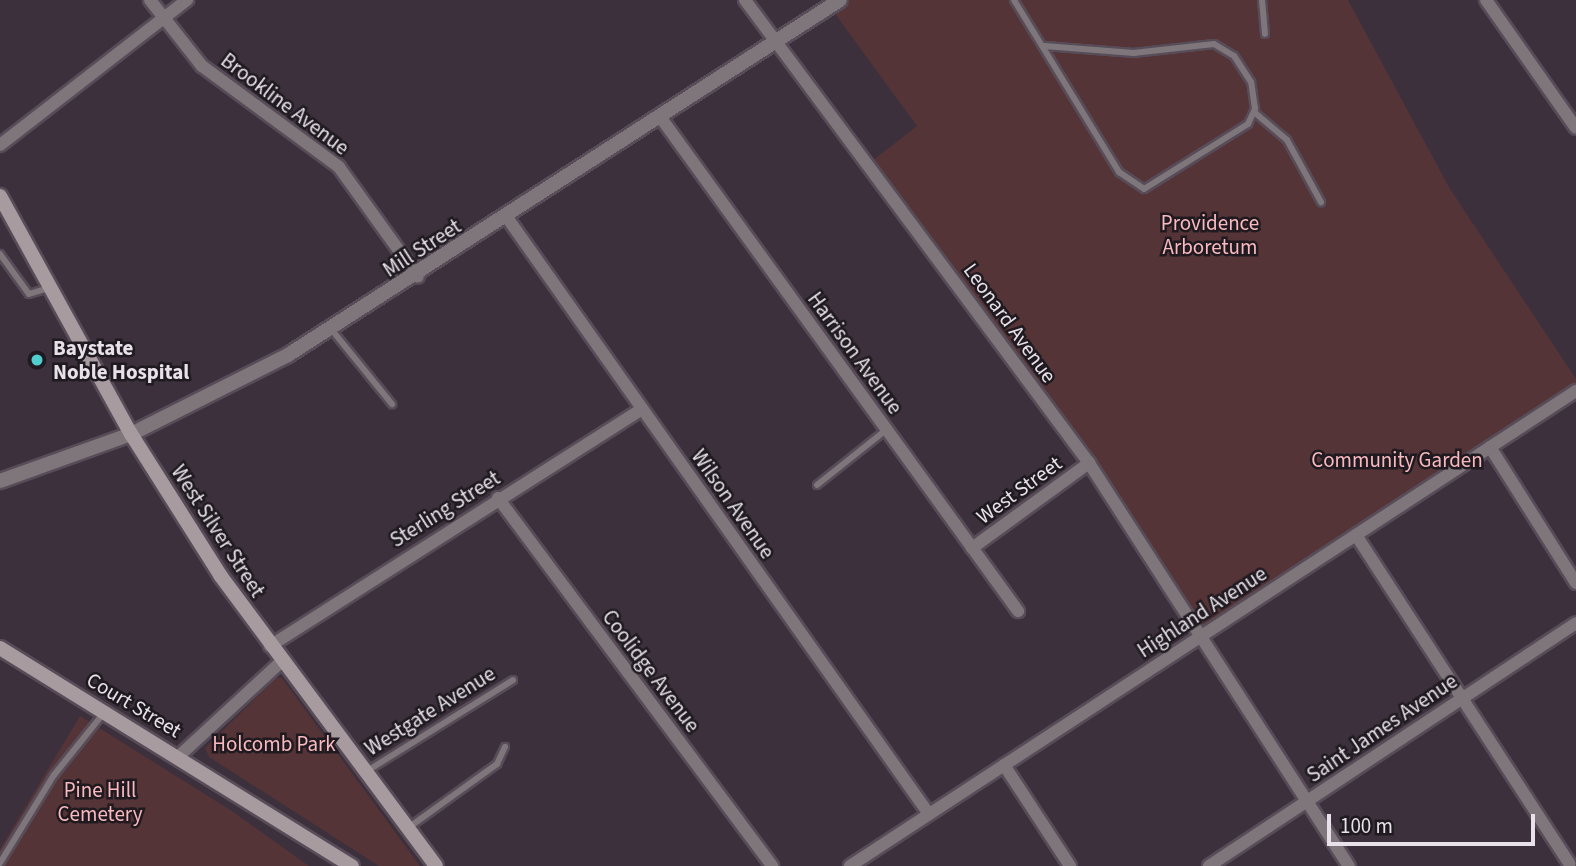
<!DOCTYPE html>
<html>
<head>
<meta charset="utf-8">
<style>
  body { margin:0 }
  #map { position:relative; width:1576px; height:866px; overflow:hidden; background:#3b303c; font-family:"Source Sans 3",sans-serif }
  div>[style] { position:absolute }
  .green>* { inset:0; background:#553437 }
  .roads { filter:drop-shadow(2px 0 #574c58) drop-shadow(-2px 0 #574c58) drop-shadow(0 2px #574c58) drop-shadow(0 -2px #574c58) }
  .service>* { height:6px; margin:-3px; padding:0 3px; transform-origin:3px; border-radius:3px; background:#7e767a }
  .minor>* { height:12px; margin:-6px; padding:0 6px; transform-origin:6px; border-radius:6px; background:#7e767a }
  .tertiary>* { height:14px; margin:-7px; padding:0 7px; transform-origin:7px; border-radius:7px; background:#7e767a }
  .secondary>* { height:14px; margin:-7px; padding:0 7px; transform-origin:7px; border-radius:7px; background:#a89ba0 }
  .dots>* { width:19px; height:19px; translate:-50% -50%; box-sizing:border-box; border:4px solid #1f1a20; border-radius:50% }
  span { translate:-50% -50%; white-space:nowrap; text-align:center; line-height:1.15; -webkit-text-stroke:5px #1f1a20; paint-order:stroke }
  .street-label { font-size:21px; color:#e8e1e9 }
  .park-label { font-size:21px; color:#f9b9be }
  .poi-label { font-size:21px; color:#e8e1e9; font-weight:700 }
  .left { translate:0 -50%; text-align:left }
  .scale { position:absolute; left:1327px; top:814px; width:208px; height:32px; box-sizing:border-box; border:4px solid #e8e1e9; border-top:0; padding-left:9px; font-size:21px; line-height:24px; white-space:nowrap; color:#e8e1e9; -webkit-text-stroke:5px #1f1a20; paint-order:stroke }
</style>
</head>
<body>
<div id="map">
  <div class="green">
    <i style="clip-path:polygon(840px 0,1348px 0,1450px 189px,1576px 379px,1576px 391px,1201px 637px,1089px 463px,867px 165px,917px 126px,830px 7px)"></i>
    <i style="clip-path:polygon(276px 678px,282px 678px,420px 866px,379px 866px,209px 757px,205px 748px)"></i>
    <i style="clip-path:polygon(80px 716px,232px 811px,309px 866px,0 866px,0 849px)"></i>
  </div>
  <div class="roads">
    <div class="service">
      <i style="left:1014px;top:0;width:202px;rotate:58.6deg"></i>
      <i style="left:1119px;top:172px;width:30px;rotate:34deg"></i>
      <i style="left:1144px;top:189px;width:123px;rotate:-32deg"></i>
      <i style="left:1248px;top:124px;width:17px;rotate:-65deg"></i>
      <i style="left:1255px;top:109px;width:27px;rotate:-98deg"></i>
      <i style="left:1251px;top:82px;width:31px;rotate:-123deg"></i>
      <i style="left:1234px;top:56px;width:23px;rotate:-149deg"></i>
      <i style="left:1214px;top:44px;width:81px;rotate:173.6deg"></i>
      <i style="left:1134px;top:53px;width:90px;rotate:-175.6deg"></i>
      <i style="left:1262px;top:0;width:34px;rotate:85deg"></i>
      <i style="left:1254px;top:112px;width:43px;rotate:40.3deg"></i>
      <i style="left:1287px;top:140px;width:71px;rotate:61.3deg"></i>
      <i style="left:0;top:254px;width:49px;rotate:54.1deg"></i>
      <i style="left:29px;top:294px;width:21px;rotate:-17deg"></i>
      <i style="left:331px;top:329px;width:97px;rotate:50.9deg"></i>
      <i style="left:817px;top:485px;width:88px;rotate:-38.6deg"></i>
      <i style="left:367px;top:771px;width:172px;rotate:-31.9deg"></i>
      <i style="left:408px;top:828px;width:110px;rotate:-35.7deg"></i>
      <i style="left:497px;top:764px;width:19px;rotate:-65deg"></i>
      <i style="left:0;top:863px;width:103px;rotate:-58.5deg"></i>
      <i style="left:54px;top:775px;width:78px;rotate:-51.2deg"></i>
    </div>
    <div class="minor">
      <i style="left:150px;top:0;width:84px;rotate:51.8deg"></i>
      <i style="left:202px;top:66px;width:170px;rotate:36.4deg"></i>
      <i style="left:339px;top:167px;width:135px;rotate:54.3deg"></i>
      <i style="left:745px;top:0;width:577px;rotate:53.39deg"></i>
      <i style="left:1089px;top:463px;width:480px;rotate:57.2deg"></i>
      <i style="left:1486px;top:0;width:156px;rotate:54.9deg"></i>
      <i style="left:661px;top:118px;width:609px;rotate:54.09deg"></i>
      <i style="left:0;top:145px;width:237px;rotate:-37.8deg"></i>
      <i style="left:506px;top:216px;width:732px;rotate:54.73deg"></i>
      <i style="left:1490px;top:447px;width:161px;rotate:57.7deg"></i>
      <i style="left:498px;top:498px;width:459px;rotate:53.3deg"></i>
      <i style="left:1356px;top:535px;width:392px;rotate:57deg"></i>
      <i style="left:972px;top:548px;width:145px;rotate:-36deg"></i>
      <i style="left:270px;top:646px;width:441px;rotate:-32.5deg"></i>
      <i style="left:179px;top:756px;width:139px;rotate:-42.7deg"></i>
      <i style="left:1004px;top:765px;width:121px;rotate:56.8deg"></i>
      <i style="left:850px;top:866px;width:868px;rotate:-33.2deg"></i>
      <i style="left:1209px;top:866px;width:440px;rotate:-33.5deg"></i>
    </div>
    <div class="tertiary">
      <i style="left:0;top:481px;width:139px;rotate:-19.7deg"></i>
      <i style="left:131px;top:434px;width:176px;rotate:-26.7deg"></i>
      <i style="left:288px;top:355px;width:656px;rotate:-32.75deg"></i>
    </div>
    <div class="secondary">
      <i style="left:0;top:196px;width:272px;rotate:61.2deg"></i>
      <i style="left:131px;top:434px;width:167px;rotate:57.7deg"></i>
      <i style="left:220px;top:575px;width:362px;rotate:53.4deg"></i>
      <i style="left:0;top:648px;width:414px;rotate:31.8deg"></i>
    </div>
  </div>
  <div class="dots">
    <i style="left:37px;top:360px;background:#52cdcf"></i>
  </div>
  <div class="street-label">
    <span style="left:285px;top:104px;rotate:37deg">Brookline Avenue</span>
    <span style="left:422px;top:248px;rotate:-33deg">Mill Street</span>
    <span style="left:1010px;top:323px;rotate:54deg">Leonard Avenue</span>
    <span style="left:855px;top:353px;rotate:54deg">Harrison Avenue</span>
    <span style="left:1019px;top:490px;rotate:-36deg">West Street</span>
    <span style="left:733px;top:504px;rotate:55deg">Wilson Avenue</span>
    <span style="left:445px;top:509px;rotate:-32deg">Sterling Street</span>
    <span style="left:218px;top:531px;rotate:57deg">West Silver Street</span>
    <span style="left:1202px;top:612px;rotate:-33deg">Highland Avenue</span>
    <span style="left:651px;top:671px;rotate:53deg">Coolidge Avenue</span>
    <span style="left:134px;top:705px;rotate:31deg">Court Street</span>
    <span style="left:430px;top:711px;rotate:-32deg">Westgate Avenue</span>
    <span style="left:1382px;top:728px;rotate:-34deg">Saint James Avenue</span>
  </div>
  <div class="park-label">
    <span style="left:1210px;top:235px">Providence<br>Arboretum</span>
    <span style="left:1397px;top:460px">Community Garden</span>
    <span style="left:274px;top:744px">Holcomb Park</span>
    <span style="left:100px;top:802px">Pine Hill<br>Cemetery</span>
  </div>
  <div class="poi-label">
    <span class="left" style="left:53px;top:360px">Baystate<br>Noble Hospital</span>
  </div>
  <div class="scale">100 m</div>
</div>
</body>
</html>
